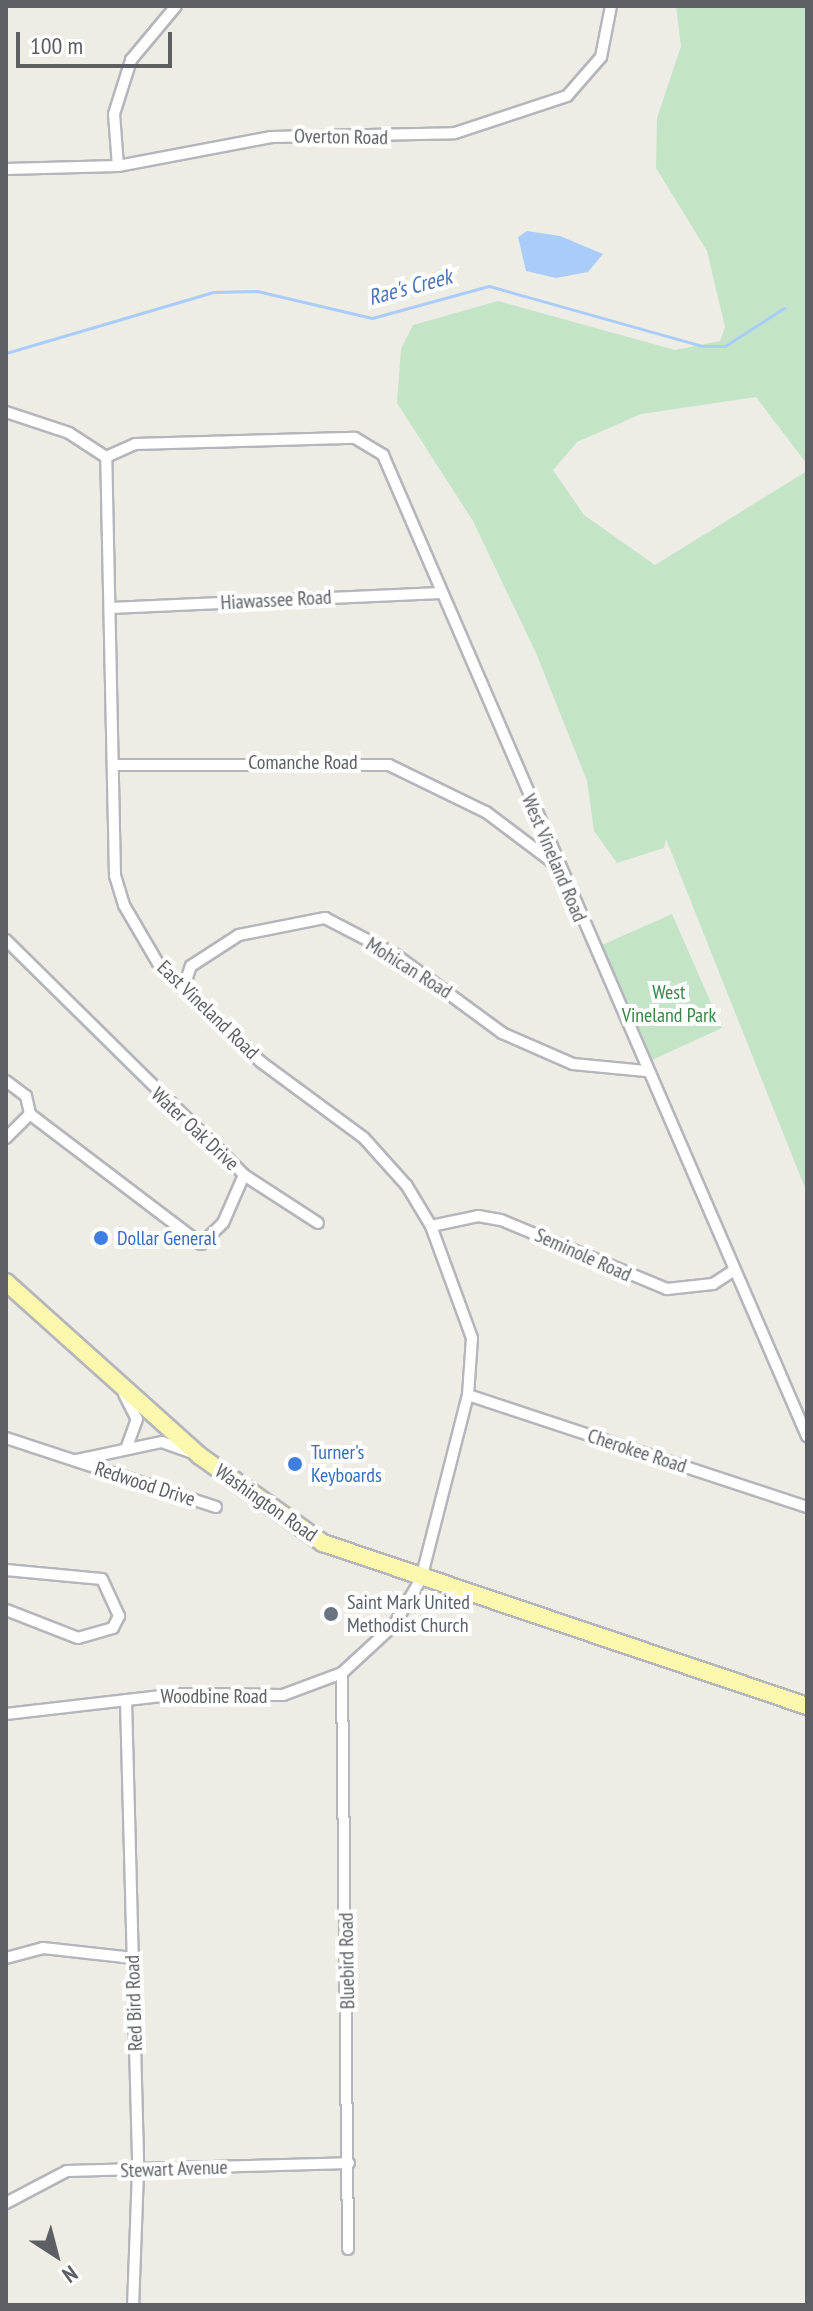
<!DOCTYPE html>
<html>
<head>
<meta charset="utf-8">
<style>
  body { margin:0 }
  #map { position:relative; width:813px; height:2311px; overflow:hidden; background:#eeede5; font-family:"PT Sans Narrow",sans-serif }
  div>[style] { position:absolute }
  .green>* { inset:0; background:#c3e4c7 }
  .water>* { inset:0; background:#a9ccfa }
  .stream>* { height:3px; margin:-1.5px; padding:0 1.5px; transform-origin:1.5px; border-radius:1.5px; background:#a9ccfa }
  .roads { filter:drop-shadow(2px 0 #b5b6bb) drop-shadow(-2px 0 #b5b6bb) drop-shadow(0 2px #b5b6bb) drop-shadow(0 -2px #b5b6bb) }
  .minor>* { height:10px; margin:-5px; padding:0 5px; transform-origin:5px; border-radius:5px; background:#fff }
  .primary>* { height:16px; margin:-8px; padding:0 8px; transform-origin:8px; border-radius:8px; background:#fbf8ad }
  .dots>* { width:22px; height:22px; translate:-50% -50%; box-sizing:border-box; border:4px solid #fff; border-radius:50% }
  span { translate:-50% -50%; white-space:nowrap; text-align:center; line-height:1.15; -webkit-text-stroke:8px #fff; paint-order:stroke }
  .street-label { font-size:20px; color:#5d5f64 }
  .park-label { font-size:20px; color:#3a8548 }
  .shop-label { font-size:20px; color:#366cbe }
  .left { translate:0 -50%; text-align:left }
  .worship-label { font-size:20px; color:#5b616d }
  .water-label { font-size:22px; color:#4c74bd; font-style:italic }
  .frame { position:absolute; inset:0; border:8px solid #5d5f64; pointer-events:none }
  .north { position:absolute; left:16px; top:2215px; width:80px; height:80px; -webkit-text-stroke:6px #fff; paint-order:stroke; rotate:144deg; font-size:22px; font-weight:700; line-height:32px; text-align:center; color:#5d5f64 }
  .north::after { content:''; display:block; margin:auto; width:28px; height:36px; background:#5d5f64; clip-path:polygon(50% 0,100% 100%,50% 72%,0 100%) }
  .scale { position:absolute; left:16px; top:32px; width:156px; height:36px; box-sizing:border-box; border:4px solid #5d5f64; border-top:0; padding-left:10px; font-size:24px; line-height:28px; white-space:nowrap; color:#5d5f64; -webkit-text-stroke:6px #fff; paint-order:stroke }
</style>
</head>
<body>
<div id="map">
  <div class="green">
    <i style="clip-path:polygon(676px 6px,807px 6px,807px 464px,756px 397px,641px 414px,577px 442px,553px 470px,584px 515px,655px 565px,807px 471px,807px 1193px,666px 839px,664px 848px,617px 863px,594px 831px,587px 781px,536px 653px,473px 521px,397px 403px,401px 349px,413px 325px,498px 301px,675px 350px,720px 341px,725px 327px,707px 251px,656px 168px,657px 118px,681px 46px)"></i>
    <i style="clip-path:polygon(672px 914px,722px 1028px,652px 1060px,602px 945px)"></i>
  </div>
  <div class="water">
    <i style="clip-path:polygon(527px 231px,560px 236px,603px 254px,588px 272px,556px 278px,526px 271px,518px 237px)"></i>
  </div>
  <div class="stream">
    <i style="left:6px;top:353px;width:216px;rotate:-16.4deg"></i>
    <i style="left:213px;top:292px;width:44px;rotate:-1.3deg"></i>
    <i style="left:257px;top:291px;width:118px;rotate:13.2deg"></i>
    <i style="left:372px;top:318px;width:121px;rotate:-15.3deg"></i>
    <i style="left:489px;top:286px;width:222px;rotate:15.7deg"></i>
    <i style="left:703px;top:346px;width:22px"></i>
    <i style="left:725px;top:346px;width:70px;rotate:-32.8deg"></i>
  </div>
  <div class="roads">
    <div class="minor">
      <i style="left:118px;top:166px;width:52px;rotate:-94.4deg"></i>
      <i style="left:114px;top:114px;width:57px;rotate:-72.5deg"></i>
      <i style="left:131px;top:60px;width:70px;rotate:-50.2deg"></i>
      <i style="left:6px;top:169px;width:112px;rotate:-1.5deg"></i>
      <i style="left:118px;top:166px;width:156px;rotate:-10.7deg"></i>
      <i style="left:271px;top:137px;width:184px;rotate:-1.2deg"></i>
      <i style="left:455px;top:133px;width:118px;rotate:-18.3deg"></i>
      <i style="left:567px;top:96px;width:52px;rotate:-48.9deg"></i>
      <i style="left:601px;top:57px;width:52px;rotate:-78.9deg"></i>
      <i style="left:6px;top:412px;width:66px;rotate:18.4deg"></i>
      <i style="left:69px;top:433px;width:44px;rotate:33deg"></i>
      <i style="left:106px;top:457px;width:32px;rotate:-24deg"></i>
      <i style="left:135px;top:444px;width:220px;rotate:-1.6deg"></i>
      <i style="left:355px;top:438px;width:33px;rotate:31deg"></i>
      <i style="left:383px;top:455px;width:1069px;rotate:66.63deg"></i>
      <i style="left:110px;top:608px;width:331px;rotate:-2.6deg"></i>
      <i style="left:114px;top:765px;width:275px"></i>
      <i style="left:389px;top:765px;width:108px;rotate:25.9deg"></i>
      <i style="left:486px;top:812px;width:86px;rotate:37deg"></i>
      <i style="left:6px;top:940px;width:334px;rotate:44.6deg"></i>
      <i style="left:244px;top:1175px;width:52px;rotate:113.6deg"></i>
      <i style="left:223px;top:1223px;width:30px;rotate:136deg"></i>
      <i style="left:201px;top:1244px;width:215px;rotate:-142.8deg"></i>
      <i style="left:184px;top:987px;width:22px;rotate:-72deg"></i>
      <i style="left:191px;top:966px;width:57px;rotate:-32.9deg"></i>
      <i style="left:239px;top:935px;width:88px;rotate:-11.2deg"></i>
      <i style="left:325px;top:918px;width:80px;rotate:27.5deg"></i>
      <i style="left:396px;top:955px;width:132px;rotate:36.3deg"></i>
      <i style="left:502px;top:1033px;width:77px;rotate:23.6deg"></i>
      <i style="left:573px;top:1064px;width:73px;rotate:5.5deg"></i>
      <i style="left:6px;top:1081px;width:25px;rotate:37deg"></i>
      <i style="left:26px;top:1096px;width:18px;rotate:77deg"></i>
      <i style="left:30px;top:1114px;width:34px;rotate:135deg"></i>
      <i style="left:244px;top:1175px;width:88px;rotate:33deg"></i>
      <i style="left:431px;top:1226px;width:48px;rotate:-12deg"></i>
      <i style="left:478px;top:1216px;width:23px;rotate:10deg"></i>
      <i style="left:501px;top:1220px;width:180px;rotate:22.6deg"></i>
      <i style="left:667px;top:1289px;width:46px;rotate:-6.2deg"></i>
      <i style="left:713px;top:1284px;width:24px;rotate:-33deg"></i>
      <i style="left:124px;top:1394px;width:28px;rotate:63deg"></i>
      <i style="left:137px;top:1419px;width:29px;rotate:110deg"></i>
      <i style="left:468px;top:1395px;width:357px;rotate:18.3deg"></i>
      <i style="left:6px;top:1438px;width:221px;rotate:18.2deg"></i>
      <i style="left:77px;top:1460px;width:87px;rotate:-12deg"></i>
      <i style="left:162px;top:1442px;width:29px;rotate:20deg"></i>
      <i style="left:6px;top:1570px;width:96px;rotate:5.4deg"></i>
      <i style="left:102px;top:1579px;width:41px;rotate:65.3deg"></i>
      <i style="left:119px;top:1616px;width:13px;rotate:117deg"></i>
      <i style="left:113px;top:1628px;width:36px;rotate:164deg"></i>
      <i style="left:78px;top:1638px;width:77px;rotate:-158.7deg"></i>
      <i style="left:342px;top:1673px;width:576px;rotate:89.4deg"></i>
      <i style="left:126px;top:1700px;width:471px;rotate:88.5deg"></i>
      <i style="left:138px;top:2171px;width:134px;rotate:92.1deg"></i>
      <i style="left:6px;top:1714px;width:174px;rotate:-6.6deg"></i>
      <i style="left:179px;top:1694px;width:104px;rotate:0.6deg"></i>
      <i style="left:283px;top:1695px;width:63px;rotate:-20.4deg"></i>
      <i style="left:342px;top:1673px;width:71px;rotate:-42.7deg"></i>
      <i style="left:394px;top:1625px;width:53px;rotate:-59.6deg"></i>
      <i style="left:421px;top:1579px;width:190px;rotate:-75.7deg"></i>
      <i style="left:468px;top:1395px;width:57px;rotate:-86deg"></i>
      <i style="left:472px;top:1338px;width:119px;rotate:-110.1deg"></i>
      <i style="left:431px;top:1226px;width:47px;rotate:-121deg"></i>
      <i style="left:407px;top:1186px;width:64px;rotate:-131.9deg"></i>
      <i style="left:364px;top:1138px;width:128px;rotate:-143.6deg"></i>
      <i style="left:261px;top:1062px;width:141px;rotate:-136.4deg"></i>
      <i style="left:159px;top:965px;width:69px;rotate:-120.3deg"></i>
      <i style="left:124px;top:905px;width:30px;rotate:-107deg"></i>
      <i style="left:115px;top:876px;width:419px;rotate:-91.2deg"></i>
      <i style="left:6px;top:1958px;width:38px;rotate:-15deg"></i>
      <i style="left:43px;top:1948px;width:91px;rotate:6.3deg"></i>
      <i style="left:6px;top:2203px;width:69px;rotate:-27.7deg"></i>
      <i style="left:67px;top:2171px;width:282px;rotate:-1.6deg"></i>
    </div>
    <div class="primary">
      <i style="left:6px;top:1282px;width:261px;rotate:41.9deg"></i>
      <i style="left:200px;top:1456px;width:151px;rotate:35.3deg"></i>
      <i style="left:323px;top:1543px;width:511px;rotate:18.61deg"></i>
    </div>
  </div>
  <div class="dots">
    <i style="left:101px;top:1238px;background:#3f7fe0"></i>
    <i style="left:295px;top:1464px;background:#3f7fe0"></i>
    <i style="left:331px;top:1614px;background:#6b7280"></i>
  </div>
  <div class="street-label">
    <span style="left:341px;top:137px;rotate:1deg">Overton Road</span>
    <span style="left:276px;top:600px;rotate:-3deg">Hiawassee Road</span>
    <span style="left:303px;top:762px">Comanche Road</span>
    <span style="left:554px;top:858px;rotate:67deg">West Vineland Road</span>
    <span style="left:409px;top:968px;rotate:32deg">Mohican Road</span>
    <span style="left:208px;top:1010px;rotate:44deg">East Vineland Road</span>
    <span style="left:195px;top:1129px;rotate:43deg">Water Oak Drive</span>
    <span style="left:583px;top:1255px;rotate:24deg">Seminole Road</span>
    <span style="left:637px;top:1451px;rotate:18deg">Cherokee Road</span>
    <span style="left:145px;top:1484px;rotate:18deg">Redwood Drive</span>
    <span style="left:266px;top:1503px;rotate:35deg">Washington Road</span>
    <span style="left:214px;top:1696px">Woodbine Road</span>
    <span style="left:347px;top:1961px;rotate:-91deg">Bluebird Road</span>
    <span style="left:134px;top:2003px;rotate:-92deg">Red Bird Road</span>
    <span style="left:174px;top:2169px;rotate:-2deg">Stewart Avenue</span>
  </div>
  <div class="park-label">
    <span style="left:669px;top:1004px">West<br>Vineland Park</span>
  </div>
  <div class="shop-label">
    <span class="left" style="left:117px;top:1238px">Dollar General</span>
    <span class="left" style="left:311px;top:1464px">Turner's<br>Keyboards</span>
  </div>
  <div class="worship-label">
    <span class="left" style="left:347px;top:1614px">Saint Mark United<br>Methodist Church</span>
  </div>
  <div class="water-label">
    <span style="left:410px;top:287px;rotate:-15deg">Rae's Creek</span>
  </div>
  <div class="frame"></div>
  <div class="north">N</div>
  <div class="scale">100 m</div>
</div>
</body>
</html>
